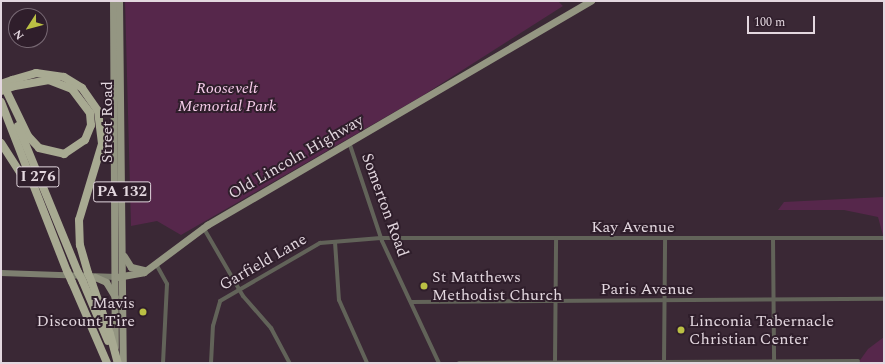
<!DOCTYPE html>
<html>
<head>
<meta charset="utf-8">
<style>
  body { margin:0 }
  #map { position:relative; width:885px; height:364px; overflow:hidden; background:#3a2835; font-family:Spectral,serif }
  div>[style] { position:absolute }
  .green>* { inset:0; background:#56274b }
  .minor>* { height:4px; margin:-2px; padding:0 2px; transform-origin:2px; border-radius:2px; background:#626359 }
  .secondary>* { height:6px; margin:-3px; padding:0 3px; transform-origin:3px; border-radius:3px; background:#7e8070 }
  .primary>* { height:7px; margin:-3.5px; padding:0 3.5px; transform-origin:3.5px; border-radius:3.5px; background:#949682 }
  .motorway>* { height:8px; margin:-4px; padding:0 4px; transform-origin:4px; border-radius:4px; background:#a8aa92 }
  .motorway-bridge>* { height:8px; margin:-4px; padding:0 4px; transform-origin:4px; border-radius:4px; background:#a8aa92 }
  .dots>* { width:11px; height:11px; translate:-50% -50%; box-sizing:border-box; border:2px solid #2f1e2b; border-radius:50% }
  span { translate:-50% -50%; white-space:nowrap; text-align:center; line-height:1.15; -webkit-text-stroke:4px #2f1e2b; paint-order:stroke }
  .shield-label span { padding:1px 3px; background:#2f1e2b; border:1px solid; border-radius:3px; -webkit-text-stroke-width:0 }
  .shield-label { font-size:15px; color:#e3d7df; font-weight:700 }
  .park-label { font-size:16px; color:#f6ccea; font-style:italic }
  .street-label { font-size:16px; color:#e3d7df }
  .poi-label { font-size:16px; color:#e3d7df }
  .left { translate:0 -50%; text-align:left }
  .right { translate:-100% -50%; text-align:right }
  .frame { position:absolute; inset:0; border:2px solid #e3d7df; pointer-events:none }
  .north { position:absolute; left:8px; top:8px; width:40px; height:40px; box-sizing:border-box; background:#2f1e2b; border:1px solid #776873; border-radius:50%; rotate:234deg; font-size:11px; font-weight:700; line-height:16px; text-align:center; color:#e3d7df }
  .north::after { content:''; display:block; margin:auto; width:14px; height:18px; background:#bbc044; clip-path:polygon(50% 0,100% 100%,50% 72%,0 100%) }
  .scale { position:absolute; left:747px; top:16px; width:68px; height:18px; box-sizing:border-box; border:2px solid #e3d7df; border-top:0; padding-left:5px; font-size:12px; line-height:14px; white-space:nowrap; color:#e3d7df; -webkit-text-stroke:3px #2f1e2b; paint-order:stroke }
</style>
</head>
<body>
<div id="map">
  <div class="green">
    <i style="clip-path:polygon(125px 1px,558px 1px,563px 6px,422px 96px,181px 235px,157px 221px,131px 226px)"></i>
    <i style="clip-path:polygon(884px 197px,884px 239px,878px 217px,844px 210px,778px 210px,784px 202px)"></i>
    <i style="clip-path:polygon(884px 337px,884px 363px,858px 363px,868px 349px)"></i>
  </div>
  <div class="minor">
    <i style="left:349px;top:142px;width:104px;rotate:71.6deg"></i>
    <i style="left:382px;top:241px;width:135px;rotate:65deg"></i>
    <i style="left:203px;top:227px;width:80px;rotate:59.9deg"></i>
    <i style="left:243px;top:296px;width:43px;rotate:48.8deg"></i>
    <i style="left:271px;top:328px;width:40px;rotate:62deg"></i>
    <i style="left:773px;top:238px;width:125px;rotate:89.5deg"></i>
    <i style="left:335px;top:242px;width:58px;rotate:86.1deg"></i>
    <i style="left:339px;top:300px;width:69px;rotate:66deg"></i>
    <i style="left:156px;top:264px;width:23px;rotate:61deg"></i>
    <i style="left:167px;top:284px;width:79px;rotate:92.9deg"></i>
    <i style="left:411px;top:302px;width:473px;rotate:-0.4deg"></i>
    <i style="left:211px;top:363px;width:37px;rotate:-87deg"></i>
    <i style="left:213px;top:326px;width:26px;rotate:-74deg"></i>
    <i style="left:220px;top:301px;width:116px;rotate:-30.1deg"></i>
    <i style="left:320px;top:243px;width:61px;rotate:-4.7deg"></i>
    <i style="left:381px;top:238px;width:503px"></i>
    <i style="left:459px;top:363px;width:399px;rotate:-0.3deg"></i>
    <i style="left:555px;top:363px;width:124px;rotate:-89.5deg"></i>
    <i style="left:664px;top:363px;width:124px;rotate:-89.5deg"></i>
  </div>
  <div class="secondary">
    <i style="left:1px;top:273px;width:116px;rotate:2deg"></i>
  </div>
  <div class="primary">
    <i style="left:113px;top:1px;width:346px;rotate:89.7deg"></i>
    <i style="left:119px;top:1px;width:362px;rotate:89.4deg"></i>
    <i style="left:124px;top:256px;width:13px;rotate:58deg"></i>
    <i style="left:131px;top:267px;width:13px;rotate:13deg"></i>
    <i style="left:95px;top:277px;width:12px;rotate:24deg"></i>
    <i style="left:106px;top:282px;width:17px;rotate:59deg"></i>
    <i style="left:117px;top:277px;width:27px;rotate:-10deg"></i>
    <i style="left:144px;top:272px;width:79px;rotate:-36.7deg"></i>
    <i style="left:207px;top:225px;width:445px;rotate:-30.3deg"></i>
  </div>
  <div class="motorway">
    <i style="left:12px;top:80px;width:25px;rotate:-16deg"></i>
    <i style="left:36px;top:73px;width:28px;rotate:8deg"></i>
    <i style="left:64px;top:77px;width:21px;rotate:31deg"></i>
    <i style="left:82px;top:88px;width:28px;rotate:55deg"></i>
    <i style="left:98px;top:111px;width:33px;rotate:83deg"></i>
    <i style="left:102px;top:144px;width:79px;rotate:106.8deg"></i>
    <i style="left:79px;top:220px;width:25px;rotate:88deg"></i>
    <i style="left:80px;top:245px;width:29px;rotate:74deg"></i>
    <i style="left:3px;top:84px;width:58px;rotate:64.3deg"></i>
    <i style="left:28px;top:136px;width:16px;rotate:47deg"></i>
    <i style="left:39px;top:148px;width:26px;rotate:13deg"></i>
    <i style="left:64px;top:154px;width:25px;rotate:-34deg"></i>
    <i style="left:85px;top:140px;width:16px;rotate:-68deg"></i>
    <i style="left:91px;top:125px;width:12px;rotate:-95deg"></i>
    <i style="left:90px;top:113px;width:30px;rotate:-127deg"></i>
    <i style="left:72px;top:89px;width:25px;rotate:-159deg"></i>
    <i style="left:49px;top:80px;width:36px;rotate:170deg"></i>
    <i style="left:1px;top:102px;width:181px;rotate:68.7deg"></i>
    <i style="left:18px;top:126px;width:158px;rotate:67.7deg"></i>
    <i style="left:1px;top:143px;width:46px;rotate:57.3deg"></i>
    <i style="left:72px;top:282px;width:88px;rotate:66.6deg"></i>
    <i style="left:83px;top:282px;width:64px;rotate:67deg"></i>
    <i style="left:92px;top:283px;width:54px;rotate:70.6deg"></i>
  </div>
  <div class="motorway-bridge">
    <i style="left:1px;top:84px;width:12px;rotate:-20deg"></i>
    <i style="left:1px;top:91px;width:14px;rotate:-21deg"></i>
    <i style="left:67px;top:271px;width:12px;rotate:66deg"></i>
    <i style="left:78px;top:272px;width:11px;rotate:63deg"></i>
    <i style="left:88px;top:273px;width:11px;rotate:68deg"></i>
    <i style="left:110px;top:334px;width:30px;rotate:75deg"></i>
  </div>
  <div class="dots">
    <i style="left:424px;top:286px;background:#bbc044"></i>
    <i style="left:143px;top:312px;background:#bbc044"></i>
    <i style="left:681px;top:330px;background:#bbc044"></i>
  </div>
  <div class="shield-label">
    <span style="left:38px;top:177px">I 276</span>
    <span style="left:122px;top:192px">PA 132</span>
  </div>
  <div class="park-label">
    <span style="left:227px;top:97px">Roosevelt<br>Memorial Park</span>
  </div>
  <div class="street-label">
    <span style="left:107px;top:122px;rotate:-90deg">Street Road</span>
    <span style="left:296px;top:157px;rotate:-30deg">Old Lincoln Highway</span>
    <span style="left:385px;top:205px;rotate:70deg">Somerton Road</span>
    <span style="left:633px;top:227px">Kay Avenue</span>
    <span style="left:263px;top:262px;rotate:-30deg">Garfield Lane</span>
    <span style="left:647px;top:289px">Paris Avenue</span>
  </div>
  <div class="poi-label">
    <span class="left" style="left:432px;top:286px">St Matthews<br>Methodist Church</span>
    <span class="right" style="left:135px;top:312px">Mavis<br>Discount Tire</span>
    <span class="left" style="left:689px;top:330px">Linconia Tabernacle<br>Christian Center</span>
  </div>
  <div class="frame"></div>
  <div class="north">N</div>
  <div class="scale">100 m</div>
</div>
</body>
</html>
